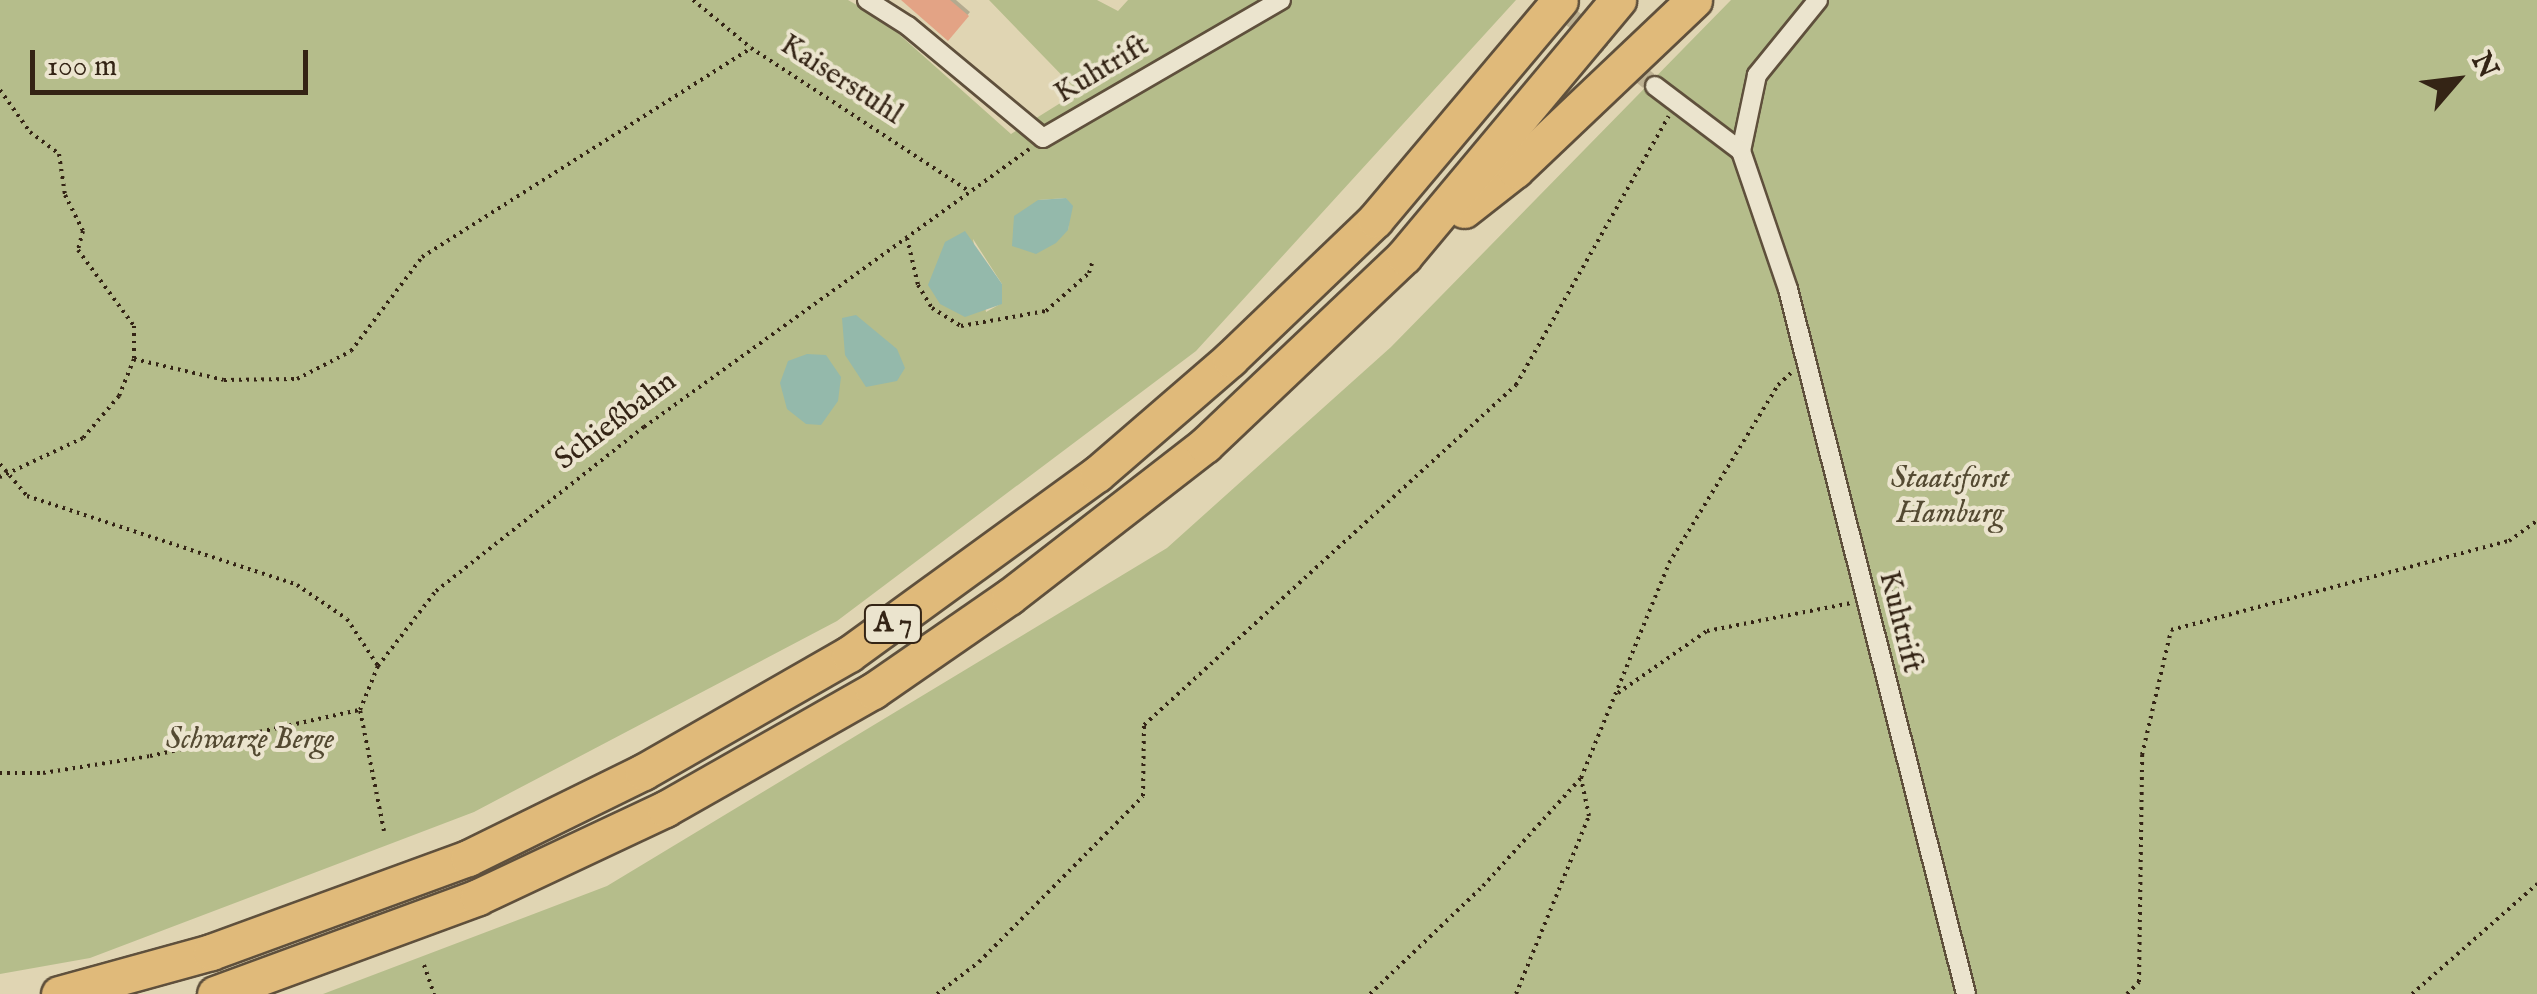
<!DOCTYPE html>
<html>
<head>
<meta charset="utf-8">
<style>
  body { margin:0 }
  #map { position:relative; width:2537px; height:994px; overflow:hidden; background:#e0d5b3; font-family:"IM FELL English",serif }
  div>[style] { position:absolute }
  .green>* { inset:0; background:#b5bd8b }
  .water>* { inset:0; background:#94b9ab }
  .shadow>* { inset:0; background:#0003 }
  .building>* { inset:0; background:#e3a385 }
  .street-tunnel>* { height:18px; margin-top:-9px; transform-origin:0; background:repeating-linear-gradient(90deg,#beb293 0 18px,transparent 0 27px) }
  .path>* { height:4px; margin-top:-2px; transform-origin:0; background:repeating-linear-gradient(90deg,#342415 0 2.5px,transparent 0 7.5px) }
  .roads { filter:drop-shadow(2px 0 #5f503c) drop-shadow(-2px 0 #5f503c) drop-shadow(0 2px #5f503c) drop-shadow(0 -2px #5f503c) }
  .street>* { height:18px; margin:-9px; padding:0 9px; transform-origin:9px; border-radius:9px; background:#ebe4ce }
  .highway>* { height:35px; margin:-17.5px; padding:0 17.5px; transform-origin:17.5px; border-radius:17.5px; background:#e0ba7a }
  span { translate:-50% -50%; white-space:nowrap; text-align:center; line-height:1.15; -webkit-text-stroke:8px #ebe4ce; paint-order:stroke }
  .shield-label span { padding:2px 8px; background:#ebe4ce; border:2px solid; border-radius:8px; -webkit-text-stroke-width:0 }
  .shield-label { font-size:28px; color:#342415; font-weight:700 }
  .street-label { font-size:30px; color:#342415 }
  .park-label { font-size:30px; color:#544a32; font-style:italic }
  .north { position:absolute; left:2407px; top:30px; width:100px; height:100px; -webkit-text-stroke:8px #ebe4ce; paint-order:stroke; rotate:62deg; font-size:28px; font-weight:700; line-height:40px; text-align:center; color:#342415 }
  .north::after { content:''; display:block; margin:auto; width:35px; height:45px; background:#342415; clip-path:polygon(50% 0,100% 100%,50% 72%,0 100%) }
  .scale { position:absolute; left:30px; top:50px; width:278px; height:45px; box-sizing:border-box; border:5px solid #342415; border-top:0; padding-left:12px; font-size:30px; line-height:35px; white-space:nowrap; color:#342415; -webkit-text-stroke:8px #ebe4ce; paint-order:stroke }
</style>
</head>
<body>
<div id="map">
  <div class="green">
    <i style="clip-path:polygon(evenodd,0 0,848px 0,883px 20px,1011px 134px,1078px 92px,989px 0,1097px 0,1118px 11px,1128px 0,1516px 0,1196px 351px,837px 621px,474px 812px,90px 958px,0 974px,0 0,1066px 198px,1070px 214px,1068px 230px,1038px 200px,1066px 198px,0 0,973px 239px,1002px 284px,1002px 303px,986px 312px,973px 239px)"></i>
    <i style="clip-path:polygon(1731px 0,2537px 0,2537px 994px,323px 994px,607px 886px,1167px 548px,1391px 347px)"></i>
  </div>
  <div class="water">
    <i style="clip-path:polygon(1066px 198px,1073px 206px,1068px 230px,1056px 243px,1036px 254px,1012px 246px,1014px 216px,1038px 200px)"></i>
    <i style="clip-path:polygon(965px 231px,1002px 284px,1002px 304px,965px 317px,940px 304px,928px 285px,945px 242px)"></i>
    <i style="clip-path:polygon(856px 315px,897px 349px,905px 368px,897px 381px,866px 387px,845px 355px,842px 318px)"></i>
    <i style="clip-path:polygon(807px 354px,826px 355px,841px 377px,838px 401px,821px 425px,806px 424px,787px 409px,780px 383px,788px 361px)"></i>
  </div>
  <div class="shadow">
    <i style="clip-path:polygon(914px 0,956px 0,970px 12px,948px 38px)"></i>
  </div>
  <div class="building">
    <i style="clip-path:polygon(901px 0,950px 0,969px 16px,948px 41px)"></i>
  </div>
  <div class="street-tunnel">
    <i style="left:1551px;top:1px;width:134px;rotate:39.3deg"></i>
  </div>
  <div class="path">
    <i style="left:693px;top:0;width:75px;rotate:39.6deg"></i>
    <i style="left:751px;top:48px;width:261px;rotate:33.3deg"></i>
    <i style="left:0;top:90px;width:52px;rotate:54.5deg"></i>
    <i style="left:30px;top:132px;width:36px;rotate:37deg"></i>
    <i style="left:59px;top:154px;width:41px;rotate:81.7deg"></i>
    <i style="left:65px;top:195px;width:40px;rotate:63.4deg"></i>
    <i style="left:83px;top:231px;width:20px;rotate:105deg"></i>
    <i style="left:78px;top:250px;width:94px;rotate:53.6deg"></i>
    <i style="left:134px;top:326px;width:33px;rotate:90deg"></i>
    <i style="left:134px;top:359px;width:40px;rotate:112deg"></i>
    <i style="left:119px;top:396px;width:55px;rotate:130.6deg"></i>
    <i style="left:83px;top:438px;width:92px;rotate:154.8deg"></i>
    <i style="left:907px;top:238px;width:48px;rotate:76.8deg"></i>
    <i style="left:918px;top:285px;width:27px;rotate:59deg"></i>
    <i style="left:932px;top:308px;width:34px;rotate:32deg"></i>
    <i style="left:961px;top:326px;width:86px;rotate:-10deg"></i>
    <i style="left:1046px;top:311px;width:57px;rotate:-41.5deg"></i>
    <i style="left:1089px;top:273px;width:10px;rotate:-73deg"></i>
    <i style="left:134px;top:359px;width:92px;rotate:13.1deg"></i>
    <i style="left:224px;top:380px;width:73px;rotate:-0.8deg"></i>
    <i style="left:297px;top:379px;width:61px;rotate:-27.4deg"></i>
    <i style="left:351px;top:351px;width:118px;rotate:-52.9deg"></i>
    <i style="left:422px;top:257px;width:390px;rotate:-32.4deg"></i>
    <i style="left:0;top:464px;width:42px;rotate:49.8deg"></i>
    <i style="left:27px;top:496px;width:284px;rotate:18.2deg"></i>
    <i style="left:297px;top:585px;width:60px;rotate:34.2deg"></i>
    <i style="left:347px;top:619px;width:56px;rotate:56.6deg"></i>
    <i style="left:1884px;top:594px;width:25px;rotate:-18deg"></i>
    <i style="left:1618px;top:693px;width:108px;rotate:-34.9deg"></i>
    <i style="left:1707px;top:631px;width:147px;rotate:-11deg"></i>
    <i style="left:0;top:773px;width:43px"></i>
    <i style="left:43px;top:773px;width:108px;rotate:-9deg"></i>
    <i style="left:150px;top:756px;width:214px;rotate:-12.4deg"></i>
    <i style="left:384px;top:831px;width:123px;rotate:-101.2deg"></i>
    <i style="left:360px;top:710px;width:48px;rotate:-67.8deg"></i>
    <i style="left:378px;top:666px;width:95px;rotate:-52.3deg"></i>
    <i style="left:436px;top:591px;width:265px;rotate:-38.3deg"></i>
    <i style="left:644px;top:427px;width:475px;rotate:-35.8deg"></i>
    <i style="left:424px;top:965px;width:31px;rotate:71deg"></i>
    <i style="left:937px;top:994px;width:53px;rotate:-37.3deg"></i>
    <i style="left:979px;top:962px;width:233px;rotate:-45.3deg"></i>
    <i style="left:1143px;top:796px;width:71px;rotate:-89.2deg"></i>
    <i style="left:1144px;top:725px;width:504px;rotate:-42.43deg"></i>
    <i style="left:1516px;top:385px;width:309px;rotate:-60.4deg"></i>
    <i style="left:1370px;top:994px;width:156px;rotate:-43.7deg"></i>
    <i style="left:1483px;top:886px;width:146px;rotate:-47.8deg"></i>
    <i style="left:1581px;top:778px;width:232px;rotate:-67.7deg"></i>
    <i style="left:1669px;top:563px;width:209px;rotate:-58.5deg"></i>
    <i style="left:1778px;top:385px;width:21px;rotate:-43deg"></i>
    <i style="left:1516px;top:994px;width:192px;rotate:-67.7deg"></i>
    <i style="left:1589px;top:816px;width:39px;rotate:-102deg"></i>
    <i style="left:2127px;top:994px;width:17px;rotate:-45deg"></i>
    <i style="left:2139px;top:982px;width:227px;rotate:-89.2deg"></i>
    <i style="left:2142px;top:755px;width:128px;rotate:-76.9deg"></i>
    <i style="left:2171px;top:630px;width:350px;rotate:-14.8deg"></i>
    <i style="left:2509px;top:541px;width:34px;rotate:-36deg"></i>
    <i style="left:2412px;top:994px;width:167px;rotate:-41.3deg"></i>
  </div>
  <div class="roads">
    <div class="street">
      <i style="left:867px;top:0;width:49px;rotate:32.4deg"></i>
      <i style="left:908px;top:26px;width:175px;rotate:39.7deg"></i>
      <i style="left:1043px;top:138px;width:275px;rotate:-30.1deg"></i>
      <i style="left:1818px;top:0;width:97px;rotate:129.1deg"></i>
      <i style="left:1757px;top:75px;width:78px;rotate:101.9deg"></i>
      <i style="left:1741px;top:151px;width:146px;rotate:71.2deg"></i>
      <i style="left:1788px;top:289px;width:727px;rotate:75.83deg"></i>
      <i style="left:1655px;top:86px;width:108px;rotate:37.1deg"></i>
    </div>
    <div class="highway">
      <i style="left:1464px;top:210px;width:65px;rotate:-38.1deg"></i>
      <i style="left:1515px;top:170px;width:247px;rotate:-43.5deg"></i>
      <i style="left:59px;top:994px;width:158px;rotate:-15.4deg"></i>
      <i style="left:211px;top:952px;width:274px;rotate:-20.1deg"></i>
      <i style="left:468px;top:858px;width:195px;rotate:-26.2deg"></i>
      <i style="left:643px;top:772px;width:237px;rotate:-29.8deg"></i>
      <i style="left:849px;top:654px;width:306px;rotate:-36deg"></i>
      <i style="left:1097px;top:474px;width:176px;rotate:-40.8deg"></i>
      <i style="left:1230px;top:359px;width:201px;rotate:-43.8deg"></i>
      <i style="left:1375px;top:220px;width:287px;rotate:-49.9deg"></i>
      <i style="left:215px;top:994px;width:280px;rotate:-20.2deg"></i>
      <i style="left:478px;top:897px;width:207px;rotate:-25.2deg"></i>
      <i style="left:665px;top:809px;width:239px;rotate:-29.6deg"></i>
      <i style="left:873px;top:691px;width:165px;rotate:-34.7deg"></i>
      <i style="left:1009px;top:597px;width:248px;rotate:-37.8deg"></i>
      <i style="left:1205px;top:445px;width:274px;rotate:-43.5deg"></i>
      <i style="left:1404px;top:256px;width:334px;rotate:-50.1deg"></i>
    </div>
  </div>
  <div class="shield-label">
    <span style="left:893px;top:624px">A 7</span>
  </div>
  <div class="street-label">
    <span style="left:1102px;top:70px;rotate:-31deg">Kuhtrift</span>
    <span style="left:841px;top:80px;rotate:33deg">Kaiserstuhl</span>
    <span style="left:616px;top:421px;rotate:-37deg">Schießbahn</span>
    <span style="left:1900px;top:622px;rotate:76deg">Kuhtrift</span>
  </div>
  <div class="park-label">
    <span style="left:1950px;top:496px">Staatsforst<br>Hamburg</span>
    <span style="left:250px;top:740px">Schwarze Berge</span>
  </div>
  <div class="north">N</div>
  <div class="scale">100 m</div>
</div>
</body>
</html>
